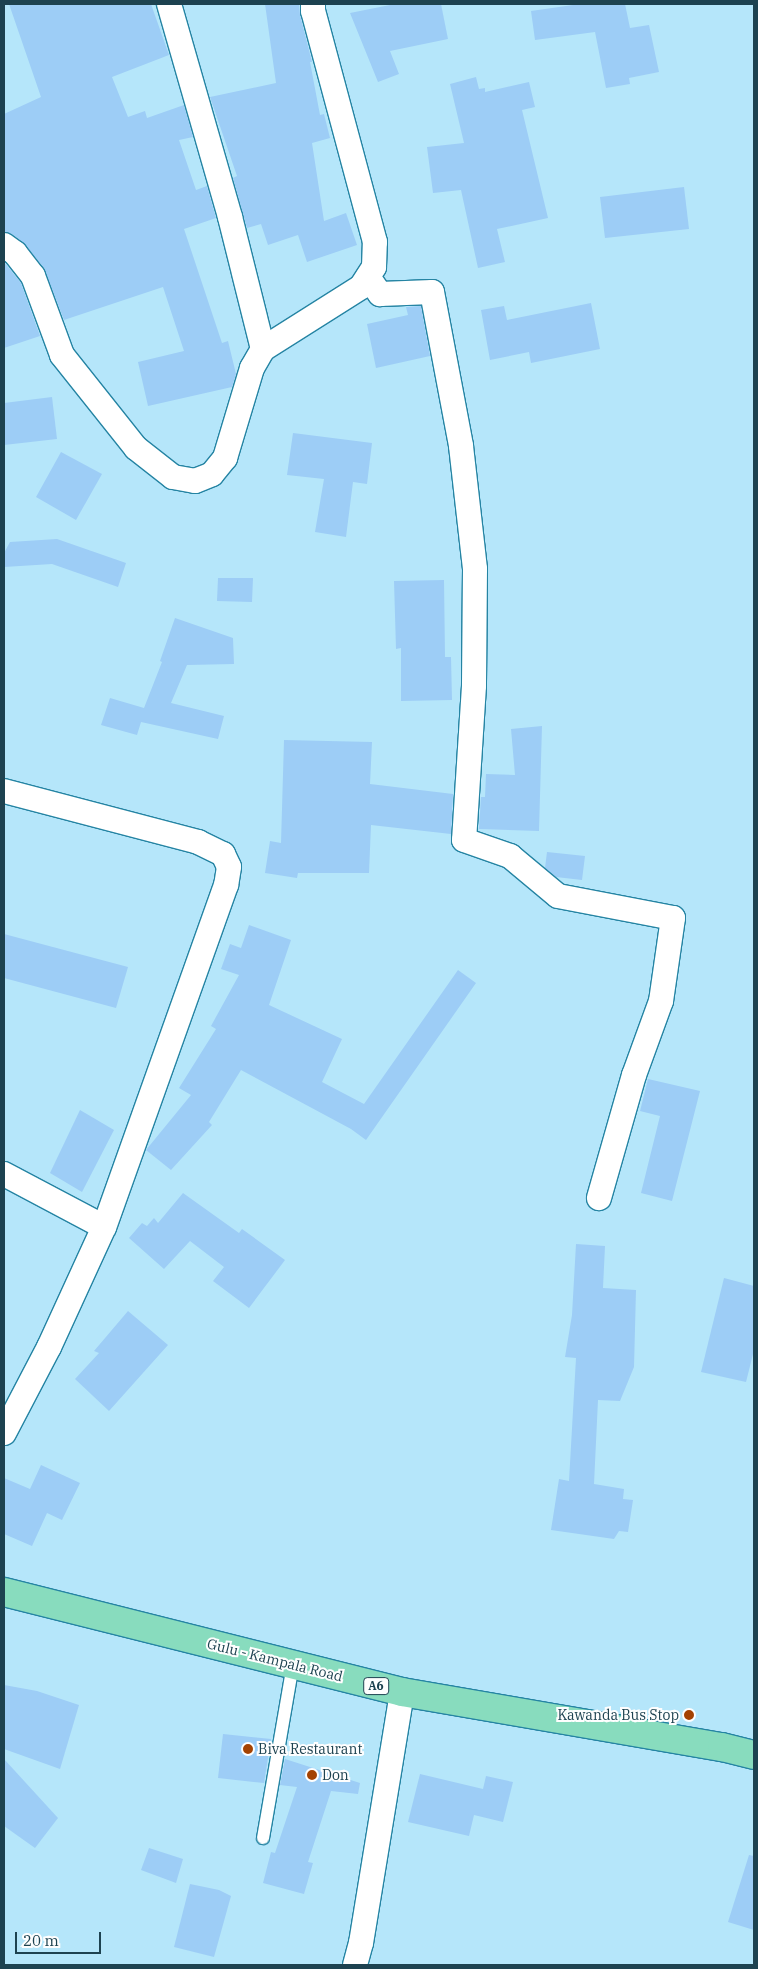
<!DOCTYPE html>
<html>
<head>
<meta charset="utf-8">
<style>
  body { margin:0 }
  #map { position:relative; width:758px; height:1969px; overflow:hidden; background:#b5e6fa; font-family:"IBM Plex Serif",serif }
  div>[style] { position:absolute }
  .building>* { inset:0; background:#9dcdf6 }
  .roads { filter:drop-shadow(1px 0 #2584a3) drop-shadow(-1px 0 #2584a3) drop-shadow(0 1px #2584a3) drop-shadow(0 -1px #2584a3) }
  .service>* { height:12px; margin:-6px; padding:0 6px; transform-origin:6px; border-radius:6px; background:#fff }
  .minor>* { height:24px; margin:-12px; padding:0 12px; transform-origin:12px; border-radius:12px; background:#fff }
  .primary>* { height:28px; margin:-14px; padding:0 14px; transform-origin:14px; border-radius:14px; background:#88dcbe }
  .dots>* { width:14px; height:14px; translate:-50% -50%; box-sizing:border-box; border:2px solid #fefefe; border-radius:50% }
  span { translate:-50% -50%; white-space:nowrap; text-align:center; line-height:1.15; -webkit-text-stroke:4px #fefefe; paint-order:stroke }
  .shield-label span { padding:1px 4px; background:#fefefe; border:1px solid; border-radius:4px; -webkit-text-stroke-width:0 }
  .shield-label { font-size:12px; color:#1d4250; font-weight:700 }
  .street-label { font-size:14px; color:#1d4250 }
  .poi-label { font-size:14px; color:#1d4250 }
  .right { translate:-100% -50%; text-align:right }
  .left { translate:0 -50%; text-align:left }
  .frame { position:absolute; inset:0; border:5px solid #1d4250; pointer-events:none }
  .scale { position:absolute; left:15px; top:1932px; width:86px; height:22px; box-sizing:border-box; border:2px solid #1d4250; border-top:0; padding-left:6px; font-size:15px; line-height:18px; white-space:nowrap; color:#1d4250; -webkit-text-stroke:4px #fefefe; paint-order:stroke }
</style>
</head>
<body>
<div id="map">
  <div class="building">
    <i style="clip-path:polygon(9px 4px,151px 4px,169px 55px,112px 77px,128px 117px,145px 111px,147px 118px,184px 105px,193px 137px,179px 140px,196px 190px,207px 186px,216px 218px,184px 229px,222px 343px,228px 341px,236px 374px,232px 387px,148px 406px,138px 362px,184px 351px,163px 287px,64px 320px,44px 268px,23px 242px,12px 234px,4px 232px,4px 114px,41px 97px)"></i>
    <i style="clip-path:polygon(265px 4px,299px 4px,300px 15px,312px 62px,310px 62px,320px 115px,324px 114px,330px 138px,312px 143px,324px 221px,346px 213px,357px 245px,307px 262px,298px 235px,268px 245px,261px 224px,247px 228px,233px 178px,237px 176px,210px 97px,276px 83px)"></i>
    <i style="clip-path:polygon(395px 4px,441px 4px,448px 39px,390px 51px,399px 74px,378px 82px,350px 13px)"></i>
    <i style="clip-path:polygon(580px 4px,625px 4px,630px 28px,649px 25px,659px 72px,629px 78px,630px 84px,606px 88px,595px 32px,535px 40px,531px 11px)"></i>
    <i style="clip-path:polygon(476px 77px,479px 89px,485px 88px,485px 92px,529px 82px,535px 107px,522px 110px,548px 218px,497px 229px,505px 262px,478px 268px,461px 190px,433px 193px,427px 147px,464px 143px,450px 84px)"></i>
    <i style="clip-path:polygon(684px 187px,689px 229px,605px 238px,600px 197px)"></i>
    <i style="clip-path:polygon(4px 262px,21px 283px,40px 336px,4px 348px)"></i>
    <i style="clip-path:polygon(591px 303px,600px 349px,531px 363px,529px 352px,490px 360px,481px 310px,504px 306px,507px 320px)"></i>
    <i style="clip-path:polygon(421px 306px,430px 356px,376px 368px,367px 324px,408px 315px,406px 307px)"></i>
    <i style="clip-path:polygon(52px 397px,57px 439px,4px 445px,4px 403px)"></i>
    <i style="clip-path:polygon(293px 433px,372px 443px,367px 484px,353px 482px,346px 537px,315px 532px,324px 479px,287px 475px)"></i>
    <i style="clip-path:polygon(61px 452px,102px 474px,76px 520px,36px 497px)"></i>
    <i style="clip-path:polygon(57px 539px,126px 563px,118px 587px,52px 564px,4px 567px,4px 553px,10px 542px)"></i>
    <i style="clip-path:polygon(218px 578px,253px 578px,252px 602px,217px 601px)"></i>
    <i style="clip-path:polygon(444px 580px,445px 657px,451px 657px,452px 700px,401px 701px,401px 648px,396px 649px,394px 581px)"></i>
    <i style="clip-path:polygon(175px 618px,233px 638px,234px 664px,187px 665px,171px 703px,224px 716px,218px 739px,141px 722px,137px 735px,101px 725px,110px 698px,144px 708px,162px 662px,160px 661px)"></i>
    <i style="clip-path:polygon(542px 726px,539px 831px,479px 829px,481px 797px,485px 797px,486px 774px,515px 775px,511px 729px)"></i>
    <i style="clip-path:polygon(284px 740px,372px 742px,370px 784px,453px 794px,451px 834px,371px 825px,369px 873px,298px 873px,297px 878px,265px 873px,270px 841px,281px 843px)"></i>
    <i style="clip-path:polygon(547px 852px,585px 856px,582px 880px,556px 877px,545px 868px)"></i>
    <i style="clip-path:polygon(249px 925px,291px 940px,269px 1005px,342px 1039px,322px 1082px,364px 1104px,458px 970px,476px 983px,366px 1140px,351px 1129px,241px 1070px,209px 1122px,212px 1125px,171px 1170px,146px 1150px,191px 1095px,179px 1088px,216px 1029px,211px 1026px,239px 975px,221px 969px,230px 944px,241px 948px)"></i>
    <i style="clip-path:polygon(4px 934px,128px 967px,116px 1008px,4px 978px)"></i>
    <i style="clip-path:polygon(648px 1079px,700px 1091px,672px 1201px,641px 1193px,660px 1116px,640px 1111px)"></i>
    <i style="clip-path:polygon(80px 1110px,114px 1130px,82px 1192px,50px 1173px)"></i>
    <i style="clip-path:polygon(183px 1193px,239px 1233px,242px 1229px,285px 1260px,249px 1308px,213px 1281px,224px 1267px,190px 1241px,164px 1269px,129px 1238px,142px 1223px,147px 1226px,154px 1218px,158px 1223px)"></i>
    <i style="clip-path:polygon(576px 1244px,605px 1246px,603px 1288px,636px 1290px,634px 1367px,620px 1401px,598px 1400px,594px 1484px,624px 1489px,623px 1499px,633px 1500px,628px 1532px,619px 1531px,614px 1539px,551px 1530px,559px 1479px,569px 1481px,576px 1358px,565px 1357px,572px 1315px)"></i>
    <i style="clip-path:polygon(724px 1278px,754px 1286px,754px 1350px,746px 1382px,701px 1372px)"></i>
    <i style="clip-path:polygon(128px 1311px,168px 1345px,109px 1411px,75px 1379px,99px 1353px,94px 1351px)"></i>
    <i style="clip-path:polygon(41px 1465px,80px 1483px,62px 1520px,47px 1513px,32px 1546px,4px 1534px,4px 1478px,30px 1489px)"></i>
    <i style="clip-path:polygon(4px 1685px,37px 1691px,79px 1705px,60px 1769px,4px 1749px)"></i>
    <i style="clip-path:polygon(223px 1734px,271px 1739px,264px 1783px,218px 1778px)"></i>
    <i style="clip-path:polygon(4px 1759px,58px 1818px,35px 1848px,4px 1826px)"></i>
    <i style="clip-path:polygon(285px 1759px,360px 1783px,358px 1794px,331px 1791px,308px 1862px,313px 1863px,304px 1894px,263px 1883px,271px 1852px,275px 1853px,297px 1787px,280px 1785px)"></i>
    <i style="clip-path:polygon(420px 1774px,483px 1789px,486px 1776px,513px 1782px,503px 1822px,474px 1815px,469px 1836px,408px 1822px)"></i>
    <i style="clip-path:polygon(149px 1848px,183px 1859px,176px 1883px,141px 1870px)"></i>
    <i style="clip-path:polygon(749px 1855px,754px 1856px,754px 1930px,728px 1922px)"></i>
    <i style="clip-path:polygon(190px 1884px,219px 1890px,231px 1896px,214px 1957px,174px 1947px)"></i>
  </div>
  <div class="roads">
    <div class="service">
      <i style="left:263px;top:1838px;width:177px;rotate:-80.2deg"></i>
    </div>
    <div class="minor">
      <i style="left:169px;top:4px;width:222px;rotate:74deg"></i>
      <i style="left:230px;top:217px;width:136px;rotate:76deg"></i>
      <i style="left:4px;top:245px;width:14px;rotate:36deg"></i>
      <i style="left:15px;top:253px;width:29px;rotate:52deg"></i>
      <i style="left:33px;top:276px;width:84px;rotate:69.8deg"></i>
      <i style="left:62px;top:355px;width:119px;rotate:51.5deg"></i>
      <i style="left:136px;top:448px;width:47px;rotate:38.1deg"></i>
      <i style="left:173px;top:477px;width:22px;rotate:10deg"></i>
      <i style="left:195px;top:481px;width:18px;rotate:-22deg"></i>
      <i style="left:212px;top:474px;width:21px;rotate:-51deg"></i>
      <i style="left:225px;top:458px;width:94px;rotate:-73.3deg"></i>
      <i style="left:252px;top:368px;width:22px;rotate:-60deg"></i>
      <i style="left:263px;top:349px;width:116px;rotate:-32.3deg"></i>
      <i style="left:361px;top:287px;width:24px;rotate:-57deg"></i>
      <i style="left:374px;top:267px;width:25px;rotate:-88deg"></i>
      <i style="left:375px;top:242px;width:239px;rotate:-105deg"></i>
      <i style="left:313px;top:11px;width:7px;rotate:-90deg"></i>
      <i style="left:368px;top:277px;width:21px;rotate:55deg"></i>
      <i style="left:380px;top:294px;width:52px;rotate:-2.2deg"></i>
      <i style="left:432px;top:292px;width:157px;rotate:79.3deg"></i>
      <i style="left:461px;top:446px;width:124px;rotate:83.5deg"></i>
      <i style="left:475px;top:569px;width:117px;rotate:90.5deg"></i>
      <i style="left:474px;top:686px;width:154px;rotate:93.7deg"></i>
      <i style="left:464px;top:840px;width:49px;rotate:19.2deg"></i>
      <i style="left:510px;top:856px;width:62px;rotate:39.8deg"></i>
      <i style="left:558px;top:896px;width:117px;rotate:10.8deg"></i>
      <i style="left:673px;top:918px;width:84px;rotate:98.2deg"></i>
      <i style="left:661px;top:1001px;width:79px;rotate:110deg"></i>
      <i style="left:634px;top:1075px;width:128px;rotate:105.9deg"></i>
      <i style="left:4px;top:791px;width:201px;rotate:14.7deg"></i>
      <i style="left:198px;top:842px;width:28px;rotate:26deg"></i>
      <i style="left:223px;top:854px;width:14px;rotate:65deg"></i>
      <i style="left:229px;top:867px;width:18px;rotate:99deg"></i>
      <i style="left:226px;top:885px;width:363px;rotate:109.6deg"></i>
      <i style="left:104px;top:1227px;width:132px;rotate:114.6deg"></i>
      <i style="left:49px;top:1347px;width:97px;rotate:117.6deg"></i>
      <i style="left:4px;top:1174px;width:113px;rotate:27.9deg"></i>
      <i style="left:355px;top:1965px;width:23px;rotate:-75deg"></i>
      <i style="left:361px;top:1943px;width:254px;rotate:-80.7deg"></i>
    </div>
    <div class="primary">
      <i style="left:4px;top:1592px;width:410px;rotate:14.1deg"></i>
      <i style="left:402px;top:1692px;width:325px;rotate:9.8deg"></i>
      <i style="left:722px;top:1747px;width:33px;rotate:14deg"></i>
    </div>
  </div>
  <div class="dots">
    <i style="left:689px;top:1715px;background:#a44202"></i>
    <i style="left:248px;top:1749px;background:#a44202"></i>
    <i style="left:312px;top:1775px;background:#a44202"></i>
  </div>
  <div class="shield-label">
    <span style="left:376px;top:1686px">A6</span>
  </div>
  <div class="street-label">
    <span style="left:275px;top:1660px;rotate:14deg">Gulu - Kampala Road</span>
  </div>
  <div class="poi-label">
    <span class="right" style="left:679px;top:1715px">Kawanda Bus Stop</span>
    <span class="left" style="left:258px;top:1749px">Biva Restaurant</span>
    <span class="left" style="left:322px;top:1775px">Don</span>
  </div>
  <div class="frame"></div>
  <div class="scale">20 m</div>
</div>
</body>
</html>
